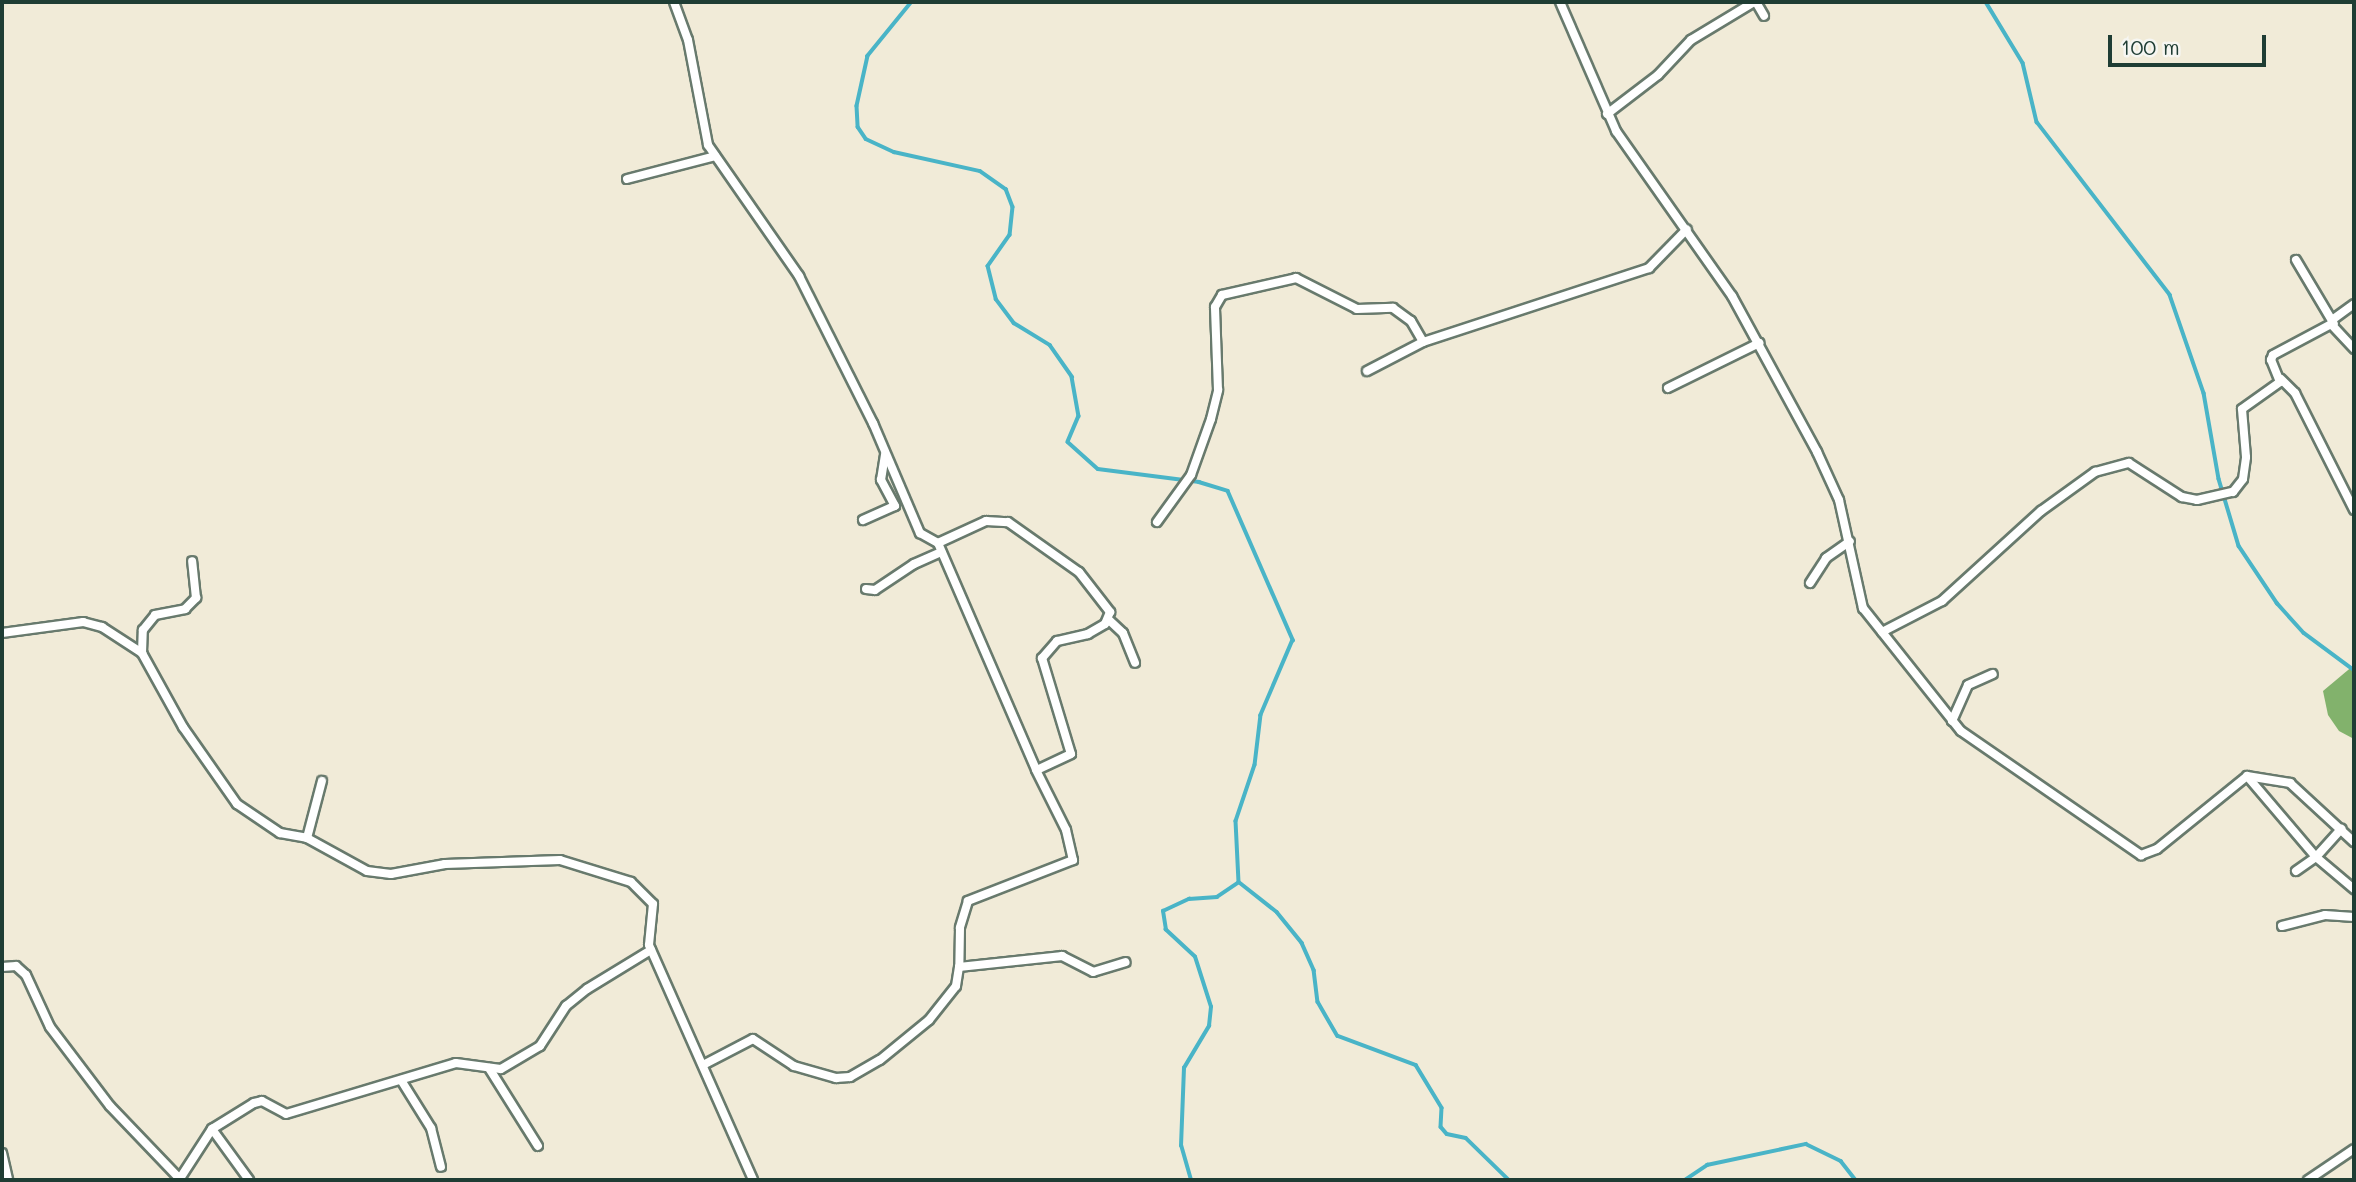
<!DOCTYPE html>
<html>
<head>
<meta charset="utf-8">
<style>
  body { margin:0 }
  #map { position:relative; width:2356px; height:1182px; overflow:hidden; background:#f1ebd8; font-family:Mali,sans-serif }
  div>[style] { position:absolute }
  .forest>* { inset:0; background:#82b26c }
  .stream>* { height:3.5px; margin:-1.75px; padding:0 1.75px; transform-origin:1.75px; border-radius:1.75px; background:#49b4c7 }
  .roads { filter:drop-shadow(2px 0 #687a6d) drop-shadow(-2px 0 #687a6d) drop-shadow(0 2px #687a6d) drop-shadow(0 -2px #687a6d) }
  .minor>* { height:8px; margin:-4px; padding:0 4px; transform-origin:4px; border-radius:4px; background:#fff }
  span { translate:-50% -50%; white-space:nowrap; text-align:center; line-height:1.15; -webkit-text-stroke:7px #f6f6f2; paint-order:stroke }
  .frame { position:absolute; inset:0; border:4px solid #1f3d34; pointer-events:none }
  .scale { position:absolute; left:2108px; top:35px; width:158px; height:32px; box-sizing:border-box; border:4px solid #1f3d34; border-top:0; padding-left:9px; font-size:21px; line-height:24px; white-space:nowrap; color:#1f3d34; -webkit-text-stroke:5px #f6f6f2; paint-order:stroke }
</style>
</head>
<body>
<div id="map">
  <div class="forest">
    <i style="clip-path:polygon(2354px 665px,2354px 739px,2339px 731px,2328px 715px,2323px 691px)"></i>
  </div>
  <div class="stream">
    <i style="left:912px;top:2px;width:70px;rotate:129.2deg"></i>
    <i style="left:868px;top:56px;width:51px;rotate:102.4deg"></i>
    <i style="left:857px;top:106px;width:21px;rotate:87deg"></i>
    <i style="left:858px;top:127px;width:14px;rotate:56deg"></i>
    <i style="left:866px;top:139px;width:31px;rotate:25deg"></i>
    <i style="left:894px;top:152px;width:88px;rotate:12.5deg"></i>
    <i style="left:980px;top:171px;width:32px;rotate:35deg"></i>
    <i style="left:1006px;top:189px;width:19px;rotate:69deg"></i>
    <i style="left:1013px;top:207px;width:28px;rotate:96deg"></i>
    <i style="left:1010px;top:235px;width:38px;rotate:125deg"></i>
    <i style="left:988px;top:266px;width:34px;rotate:76deg"></i>
    <i style="left:996px;top:299px;width:30px;rotate:53deg"></i>
    <i style="left:1014px;top:323px;width:42px;rotate:31.4deg"></i>
    <i style="left:1050px;top:345px;width:39px;rotate:55deg"></i>
    <i style="left:1072px;top:377px;width:40px;rotate:80deg"></i>
    <i style="left:1079px;top:416px;width:28px;rotate:113deg"></i>
    <i style="left:1068px;top:442px;width:40px;rotate:42deg"></i>
    <i style="left:1098px;top:469px;width:102px;rotate:7.3deg"></i>
    <i style="left:1199px;top:482px;width:30px;rotate:17deg"></i>
    <i style="left:1228px;top:491px;width:163px;rotate:66.4deg"></i>
    <i style="left:1293px;top:640px;width:82px;rotate:113.1deg"></i>
    <i style="left:1261px;top:715px;width:50px;rotate:96.8deg"></i>
    <i style="left:1255px;top:765px;width:59px;rotate:108.7deg"></i>
    <i style="left:1236px;top:821px;width:61px;rotate:87.2deg"></i>
    <i style="left:1239px;top:882px;width:48px;rotate:38.3deg"></i>
    <i style="left:1277px;top:912px;width:40px;rotate:51deg"></i>
    <i style="left:1302px;top:943px;width:30px;rotate:66deg"></i>
    <i style="left:1314px;top:970px;width:32px;rotate:83deg"></i>
    <i style="left:1318px;top:1002px;width:39px;rotate:60deg"></i>
    <i style="left:1338px;top:1036px;width:83px;rotate:20.4deg"></i>
    <i style="left:1416px;top:1065px;width:50px;rotate:58.8deg"></i>
    <i style="left:1442px;top:1108px;width:19px;rotate:93deg"></i>
    <i style="left:1441px;top:1127px;width:9px;rotate:49deg"></i>
    <i style="left:1447px;top:1134px;width:19px;rotate:12deg"></i>
    <i style="left:1466px;top:1138px;width:60px;rotate:44.3deg"></i>
    <i style="left:1986px;top:2px;width:71px;rotate:58.8deg"></i>
    <i style="left:2023px;top:63px;width:61px;rotate:76.7deg"></i>
    <i style="left:2037px;top:122px;width:218px;rotate:52.4deg"></i>
    <i style="left:2170px;top:295px;width:104px;rotate:70.9deg"></i>
    <i style="left:2204px;top:393px;width:87px;rotate:80.1deg"></i>
    <i style="left:2219px;top:479px;width:70px;rotate:73.4deg"></i>
    <i style="left:2239px;top:546px;width:69px;rotate:56.3deg"></i>
    <i style="left:2277px;top:603px;width:40px;rotate:48deg"></i>
    <i style="left:2304px;top:633px;width:62px;rotate:36.5deg"></i>
    <i style="left:1191px;top:1180px;width:35px;rotate:-106deg"></i>
    <i style="left:1181px;top:1146px;width:78px;rotate:-87.8deg"></i>
    <i style="left:1184px;top:1068px;width:49px;rotate:-59.2deg"></i>
    <i style="left:1209px;top:1026px;width:19px;rotate:-84deg"></i>
    <i style="left:1211px;top:1007px;width:52px;rotate:-107.7deg"></i>
    <i style="left:1195px;top:957px;width:40px;rotate:-137deg"></i>
    <i style="left:1166px;top:930px;width:19px;rotate:-99deg"></i>
    <i style="left:1163px;top:911px;width:29px;rotate:-25deg"></i>
    <i style="left:1189px;top:899px;width:28px;rotate:-4deg"></i>
    <i style="left:1217px;top:897px;width:25px;rotate:-34deg"></i>
    <i style="left:1685px;top:1180px;width:27px;rotate:-34deg"></i>
    <i style="left:1707px;top:1165px;width:101px;rotate:-12deg"></i>
    <i style="left:1806px;top:1144px;width:39px;rotate:26deg"></i>
    <i style="left:1841px;top:1161px;width:24px;rotate:52deg"></i>
  </div>
  <div class="roads">
    <div class="minor">
      <i style="left:674px;top:2px;width:40px;rotate:69.8deg"></i>
      <i style="left:688px;top:40px;width:107px;rotate:79.2deg"></i>
      <i style="left:708px;top:145px;width:160px;rotate:55.2deg"></i>
      <i style="left:799px;top:276px;width:165px;rotate:63.3deg"></i>
      <i style="left:873px;top:423px;width:120px;rotate:66.9deg"></i>
      <i style="left:920px;top:533px;width:21px;rotate:29deg"></i>
      <i style="left:938px;top:543px;width:53px;rotate:-24.6deg"></i>
      <i style="left:986px;top:521px;width:22px;rotate:3deg"></i>
      <i style="left:1008px;top:522px;width:87px;rotate:35.2deg"></i>
      <i style="left:1079px;top:572px;width:51px;rotate:52.2deg"></i>
      <i style="left:1110px;top:612px;width:13px;rotate:113deg"></i>
      <i style="left:1105px;top:624px;width:20px;rotate:150deg"></i>
      <i style="left:1088px;top:634px;width:32px;rotate:167deg"></i>
      <i style="left:1057px;top:641px;width:23px;rotate:131deg"></i>
      <i style="left:1042px;top:658px;width:100px;rotate:73.2deg"></i>
      <i style="left:1071px;top:754px;width:38px;rotate:155deg"></i>
      <i style="left:1036px;top:770px;width:67px;rotate:63.4deg"></i>
      <i style="left:1066px;top:830px;width:31px;rotate:77deg"></i>
      <i style="left:1073px;top:860px;width:113px;rotate:158.7deg"></i>
      <i style="left:968px;top:901px;width:28px;rotate:107deg"></i>
      <i style="left:960px;top:928px;width:39px;rotate:91deg"></i>
      <i style="left:1560px;top:2px;width:141px;rotate:66.5deg"></i>
      <i style="left:1616px;top:131px;width:202px;rotate:54.9deg"></i>
      <i style="left:1732px;top:296px;width:178px;rotate:61.4deg"></i>
      <i style="left:1817px;top:452px;width:53px;rotate:65.4deg"></i>
      <i style="left:1839px;top:500px;width:111px;rotate:77.5deg"></i>
      <i style="left:1863px;top:608px;width:157px;rotate:51.5deg"></i>
      <i style="left:1961px;top:731px;width:219px;rotate:34.6deg"></i>
      <i style="left:2141px;top:855px;width:17px;rotate:-21deg"></i>
      <i style="left:2157px;top:849px;width:116px;rotate:-39deg"></i>
      <i style="left:2247px;top:776px;width:44px;rotate:9.2deg"></i>
      <i style="left:2290px;top:783px;width:87px;rotate:42.7deg"></i>
      <i style="left:1756px;top:2px;width:16px;rotate:60deg"></i>
      <i style="left:1607px;top:114px;width:64px;rotate:-37.4deg"></i>
      <i style="left:1658px;top:75px;width:48px;rotate:-46.7deg"></i>
      <i style="left:1691px;top:40px;width:74px;rotate:-31.1deg"></i>
      <i style="left:627px;top:179px;width:91px;rotate:-14.6deg"></i>
      <i style="left:2296px;top:260px;width:74px;rotate:59.3deg"></i>
      <i style="left:2332px;top:320px;width:27px;rotate:-36deg"></i>
      <i style="left:1367px;top:371px;width:63px;rotate:-27.4deg"></i>
      <i style="left:2281px;top:379px;width:20px;rotate:45deg"></i>
      <i style="left:2295px;top:393px;width:131px;rotate:63.2deg"></i>
      <i style="left:1668px;top:388px;width:102px;rotate:-26.3deg"></i>
      <i style="left:863px;top:520px;width:35px;rotate:-24deg"></i>
      <i style="left:895px;top:506px;width:30px;rotate:-118deg"></i>
      <i style="left:881px;top:480px;width:26px;rotate:-81deg"></i>
      <i style="left:1157px;top:522px;width:58px;rotate:-54.1deg"></i>
      <i style="left:1191px;top:475px;width:59px;rotate:-70.3deg"></i>
      <i style="left:1211px;top:419px;width:30px;rotate:-76deg"></i>
      <i style="left:1218px;top:390px;width:83px;rotate:-92.1deg"></i>
      <i style="left:1215px;top:307px;width:14px;rotate:-60deg"></i>
      <i style="left:1222px;top:295px;width:76px;rotate:-12.9deg"></i>
      <i style="left:1296px;top:278px;width:68px;rotate:26.9deg"></i>
      <i style="left:1357px;top:309px;width:36px;rotate:-2deg"></i>
      <i style="left:1393px;top:308px;width:22px;rotate:36deg"></i>
      <i style="left:1411px;top:321px;width:24px;rotate:60deg"></i>
      <i style="left:1423px;top:342px;width:238px;rotate:-18.1deg"></i>
      <i style="left:1649px;top:268px;width:54px;rotate:-45.7deg"></i>
      <i style="left:938px;top:543px;width:247px;rotate:66.6deg"></i>
      <i style="left:1810px;top:583px;width:30px;rotate:-57deg"></i>
      <i style="left:1826px;top:558px;width:29px;rotate:-35deg"></i>
      <i style="left:866px;top:589px;width:9px;rotate:6deg"></i>
      <i style="left:875px;top:590px;width:47px;rotate:-33.7deg"></i>
      <i style="left:914px;top:564px;width:30px;rotate:-24deg"></i>
      <i style="left:1109px;top:620px;width:19px;rotate:43deg"></i>
      <i style="left:1123px;top:633px;width:32px;rotate:68deg"></i>
      <i style="left:1882px;top:632px;width:68px;rotate:-27.3deg"></i>
      <i style="left:1942px;top:601px;width:134px;rotate:-42.3deg"></i>
      <i style="left:2041px;top:511px;width:67px;rotate:-35.8deg"></i>
      <i style="left:2095px;top:472px;width:35px;rotate:-15deg"></i>
      <i style="left:2129px;top:463px;width:63px;rotate:32.7deg"></i>
      <i style="left:2182px;top:497px;width:15px;rotate:11deg"></i>
      <i style="left:2197px;top:500px;width:37px;rotate:-13deg"></i>
      <i style="left:2233px;top:492px;width:16px;rotate:-52deg"></i>
      <i style="left:2243px;top:479px;width:22px;rotate:-82deg"></i>
      <i style="left:2246px;top:457px;width:48px;rotate:-94.8deg"></i>
      <i style="left:2242px;top:409px;width:47px;rotate:-35.4deg"></i>
      <i style="left:2280px;top:382px;width:24px;rotate:-112deg"></i>
      <i style="left:2271px;top:360px;width:5px;rotate:-68deg"></i>
      <i style="left:2273px;top:355px;width:66px;rotate:-28.1deg"></i>
      <i style="left:2331px;top:324px;width:34px;rotate:47deg"></i>
      <i style="left:2px;top:633px;width:82px;rotate:-7.7deg"></i>
      <i style="left:83px;top:622px;width:20px;rotate:15deg"></i>
      <i style="left:102px;top:627px;width:48px;rotate:33deg"></i>
      <i style="left:142px;top:653px;width:85px;rotate:61deg"></i>
      <i style="left:183px;top:727px;width:94px;rotate:55deg"></i>
      <i style="left:237px;top:804px;width:52px;rotate:34deg"></i>
      <i style="left:280px;top:833px;width:27px;rotate:10deg"></i>
      <i style="left:307px;top:838px;width:68px;rotate:28.8deg"></i>
      <i style="left:367px;top:871px;width:24px;rotate:7deg"></i>
      <i style="left:391px;top:874px;width:55px;rotate:-10.5deg"></i>
      <i style="left:445px;top:864px;width:115px;rotate:-2deg"></i>
      <i style="left:560px;top:860px;width:74px;rotate:17.2deg"></i>
      <i style="left:631px;top:882px;width:31px;rotate:45deg"></i>
      <i style="left:653px;top:904px;width:41px;rotate:95.6deg"></i>
      <i style="left:649px;top:945px;width:257px;rotate:66.1deg"></i>
      <i style="left:142px;top:653px;width:23px;rotate:-88deg"></i>
      <i style="left:143px;top:630px;width:19px;rotate:-51deg"></i>
      <i style="left:155px;top:615px;width:31px;rotate:-11deg"></i>
      <i style="left:185px;top:609px;width:16px;rotate:-45deg"></i>
      <i style="left:196px;top:598px;width:37px;rotate:-96deg"></i>
      <i style="left:1952px;top:721px;width:39px;rotate:-66deg"></i>
      <i style="left:1968px;top:685px;width:27px;rotate:-24deg"></i>
      <i style="left:2247px;top:776px;width:106px;rotate:49.6deg"></i>
      <i style="left:2316px;top:857px;width:50px;rotate:40.1deg"></i>
      <i style="left:307px;top:838px;width:59px;rotate:-75.3deg"></i>
      <i style="left:2296px;top:871px;width:24px;rotate:-35deg"></i>
      <i style="left:2316px;top:857px;width:38px;rotate:-48deg"></i>
      <i style="left:2282px;top:926px;width:44px;rotate:-14.3deg"></i>
      <i style="left:2325px;top:915px;width:29px;rotate:4deg"></i>
      <i style="left:2px;top:967px;width:14px;rotate:-4deg"></i>
      <i style="left:16px;top:966px;width:13px;rotate:42deg"></i>
      <i style="left:26px;top:975px;width:57px;rotate:65.2deg"></i>
      <i style="left:50px;top:1027px;width:99px;rotate:52.8deg"></i>
      <i style="left:110px;top:1106px;width:101px;rotate:46.2deg"></i>
      <i style="left:703px;top:1065px;width:56px;rotate:-27.5deg"></i>
      <i style="left:753px;top:1039px;width:49px;rotate:33.4deg"></i>
      <i style="left:794px;top:1066px;width:44px;rotate:15.9deg"></i>
      <i style="left:836px;top:1078px;width:14px;rotate:-4deg"></i>
      <i style="left:850px;top:1077px;width:34px;rotate:-30deg"></i>
      <i style="left:880px;top:1060px;width:63px;rotate:-39.2deg"></i>
      <i style="left:929px;top:1020px;width:43px;rotate:-51.5deg"></i>
      <i style="left:956px;top:986px;width:19px;rotate:-81deg"></i>
      <i style="left:959px;top:967px;width:104px;rotate:-6.1deg"></i>
      <i style="left:1062px;top:956px;width:35px;rotate:27deg"></i>
      <i style="left:1093px;top:972px;width:34px;rotate:-17deg"></i>
      <i style="left:489px;top:1068px;width:92px;rotate:57.9deg"></i>
      <i style="left:401px;top:1080px;width:57px;rotate:58deg"></i>
      <i style="left:431px;top:1128px;width:40px;rotate:75.6deg"></i>
      <i style="left:212px;top:1129px;width:63px;rotate:54deg"></i>
      <i style="left:2px;top:1153px;width:28px;rotate:77deg"></i>
      <i style="left:179px;top:1180px;width:61px;rotate:-57.1deg"></i>
      <i style="left:212px;top:1129px;width:49px;rotate:-31.8deg"></i>
      <i style="left:254px;top:1103px;width:8px;rotate:-14deg"></i>
      <i style="left:262px;top:1101px;width:27px;rotate:28deg"></i>
      <i style="left:286px;top:1114px;width:177px;rotate:-16.7deg"></i>
      <i style="left:456px;top:1063px;width:45px;rotate:7.6deg"></i>
      <i style="left:501px;top:1069px;width:45px;rotate:-30.5deg"></i>
      <i style="left:540px;top:1046px;width:48px;rotate:-57deg"></i>
      <i style="left:566px;top:1006px;width:27px;rotate:-39deg"></i>
      <i style="left:587px;top:989px;width:75px;rotate:-31.4deg"></i>
      <i style="left:2308px;top:1180px;width:55px;rotate:-34deg"></i>
    </div>
  </div>
  <div class="frame"></div>
  <div class="scale">100 m</div>
</div>
</body>
</html>
